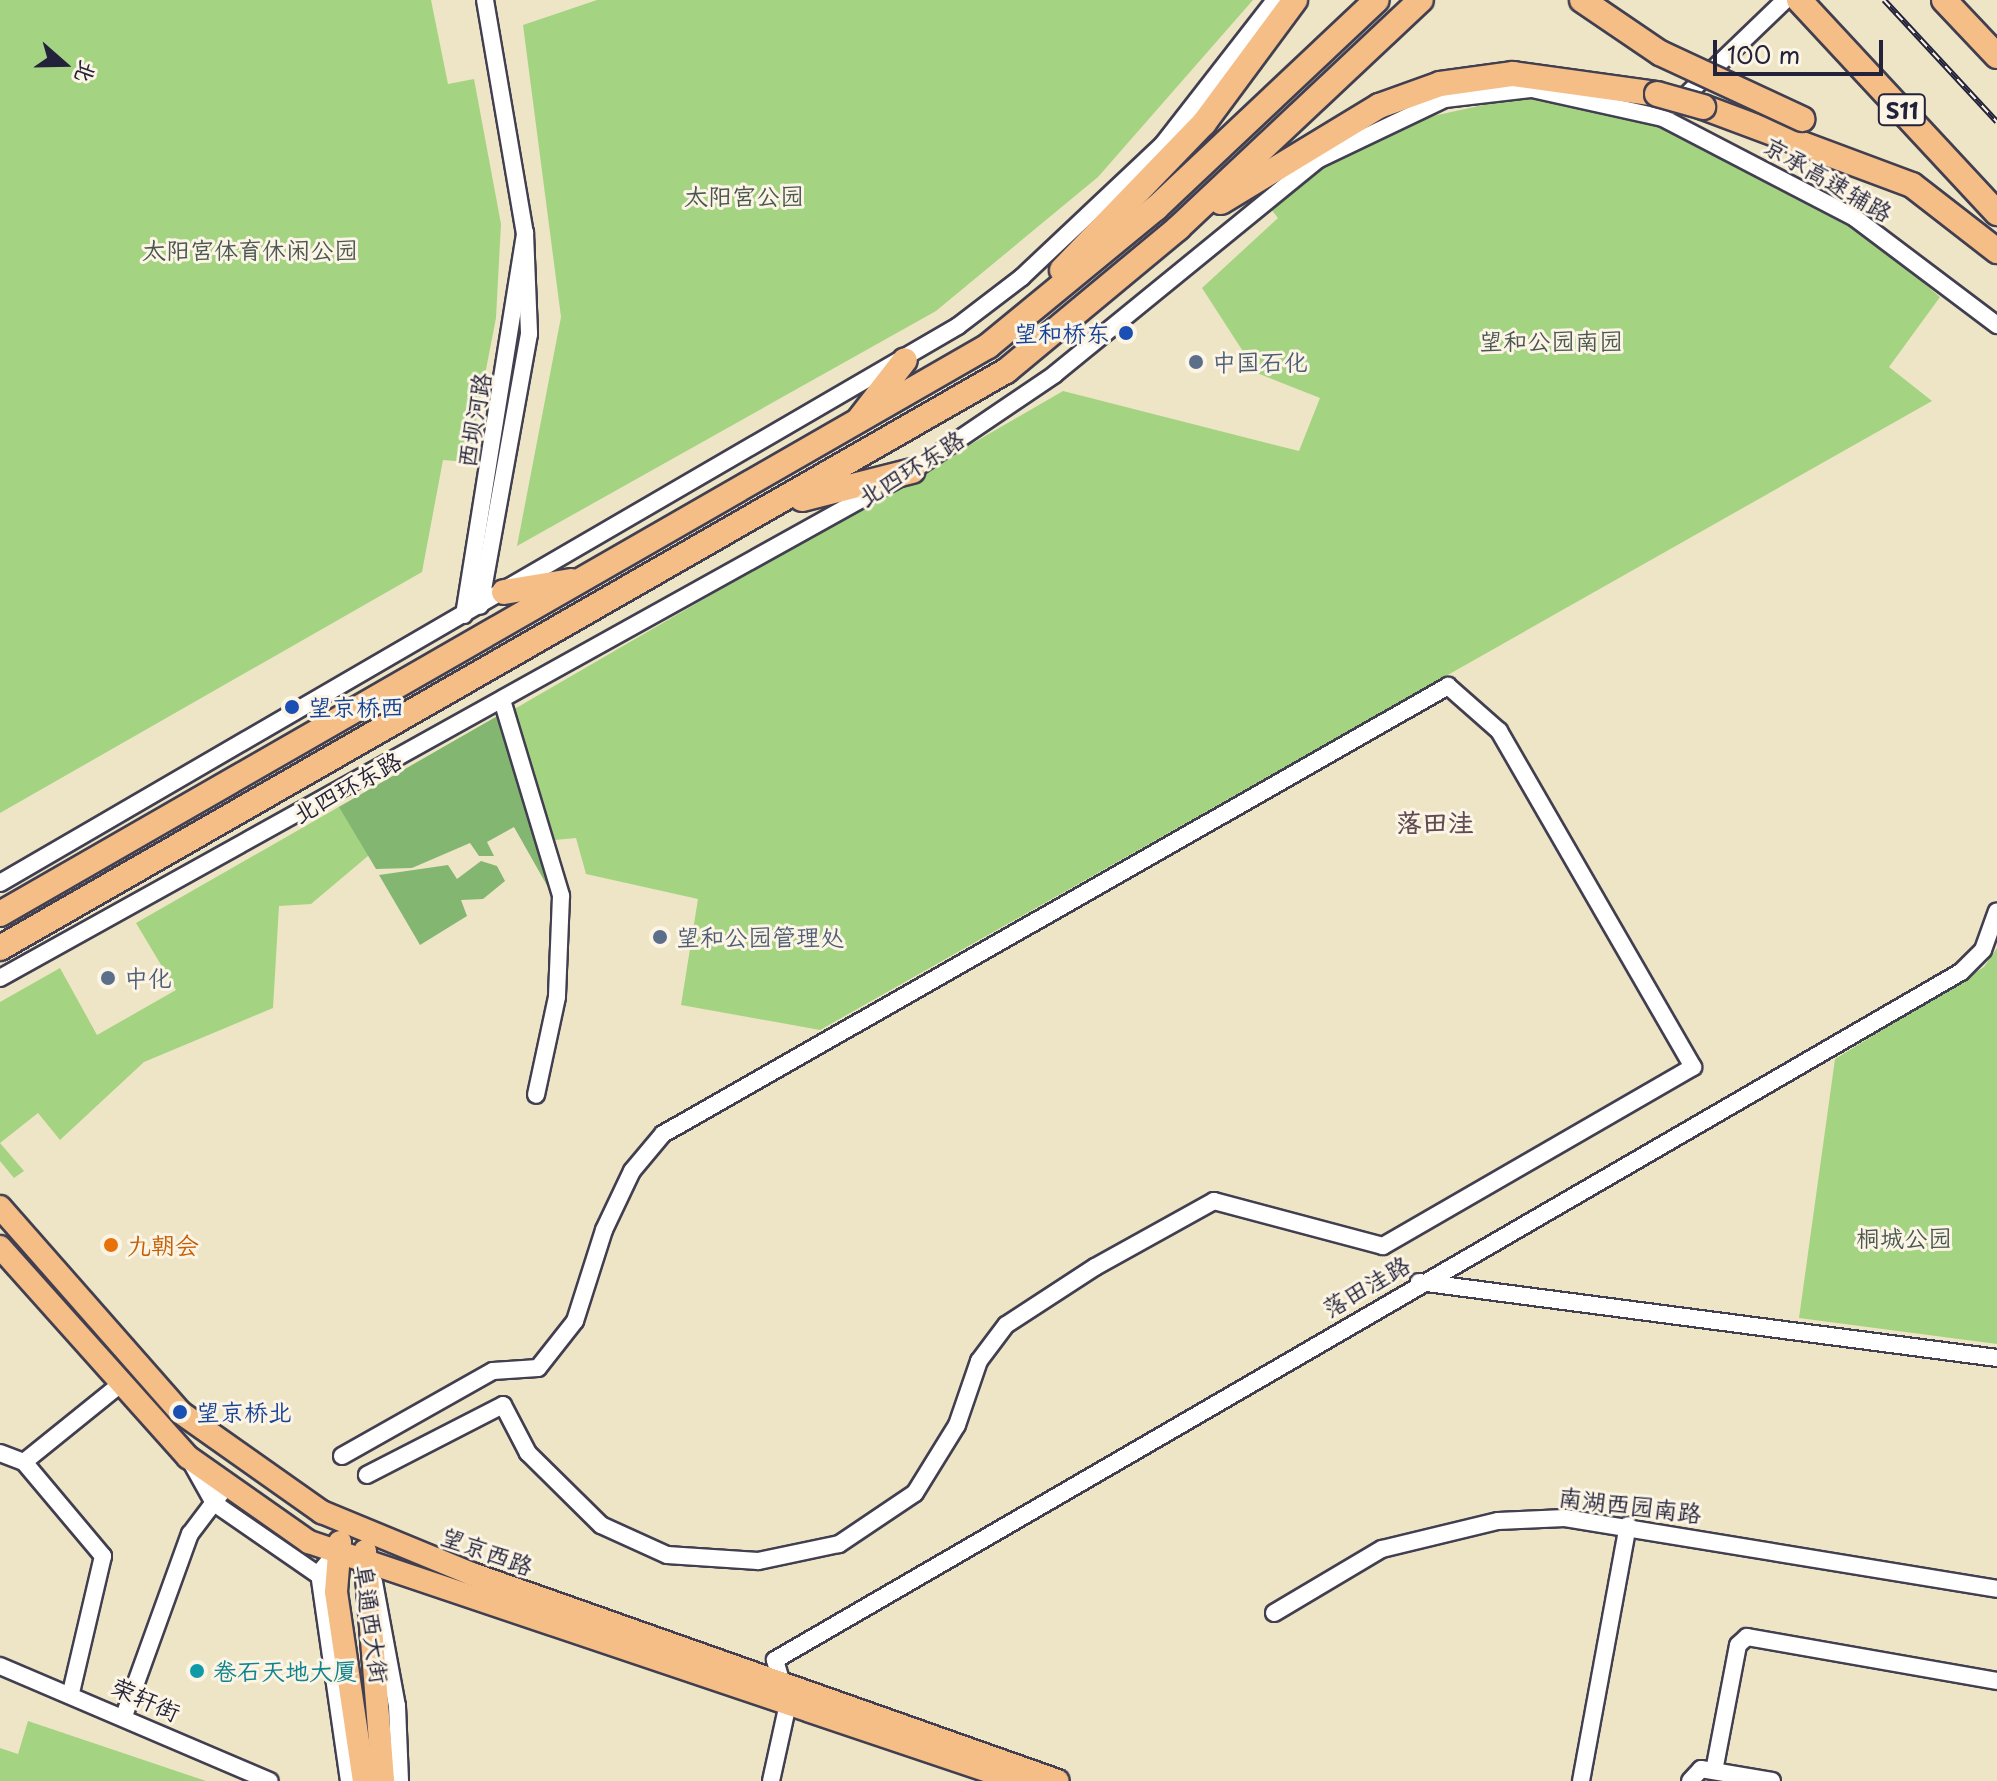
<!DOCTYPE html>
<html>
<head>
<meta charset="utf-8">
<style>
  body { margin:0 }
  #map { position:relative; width:1997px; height:1781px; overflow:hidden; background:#eee5c6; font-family:"Playpen Sans","LXGW WenKai TC",sans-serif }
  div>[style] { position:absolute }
  .green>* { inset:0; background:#a4d482 }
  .forest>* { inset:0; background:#83b670 }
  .roads { filter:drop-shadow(2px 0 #413f50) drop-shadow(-2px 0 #413f50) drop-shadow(0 2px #413f50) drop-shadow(0 -2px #413f50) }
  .minor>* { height:16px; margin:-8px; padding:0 8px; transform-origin:8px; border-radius:8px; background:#fff }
  .major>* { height:22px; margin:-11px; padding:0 11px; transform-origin:11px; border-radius:11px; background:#f6be87 }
  .highway>* { height:24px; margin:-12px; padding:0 12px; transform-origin:12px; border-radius:12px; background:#f6be87 }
  .rail>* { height:6px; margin-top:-3px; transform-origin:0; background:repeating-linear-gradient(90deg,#fcf5e5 0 9px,#22223b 0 18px); box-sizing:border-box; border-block:2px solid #22223b }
  .bridges { filter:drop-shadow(2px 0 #413f50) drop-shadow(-2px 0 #413f50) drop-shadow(0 2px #413f50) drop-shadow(0 -2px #413f50) }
  .highway-bridge>* { height:24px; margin:-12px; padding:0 12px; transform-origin:12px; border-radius:12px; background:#f6be87 }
  .dots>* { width:22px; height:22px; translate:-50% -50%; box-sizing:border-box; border:4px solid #fcf5e5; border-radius:50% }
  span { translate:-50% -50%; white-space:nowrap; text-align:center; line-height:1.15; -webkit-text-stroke:6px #fcf5e5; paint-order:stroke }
  .shield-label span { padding:2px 6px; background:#fcf5e5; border:2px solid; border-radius:6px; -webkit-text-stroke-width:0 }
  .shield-label { font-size:22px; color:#22223b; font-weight:700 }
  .street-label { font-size:24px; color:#22223b }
  .park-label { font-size:24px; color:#495750 }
  .transit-label { font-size:24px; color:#164399 }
  .right { translate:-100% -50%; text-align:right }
  .left { translate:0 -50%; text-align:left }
  .service-label { font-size:24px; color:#4e5e75 }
  .food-label { font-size:24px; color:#c56008 }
  .culture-label { font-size:24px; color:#0d838f }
  .neighbourhood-label { font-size:26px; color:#5f4a53; font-weight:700 }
  .north { position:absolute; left:24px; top:24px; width:80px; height:80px; -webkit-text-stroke:6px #fcf5e5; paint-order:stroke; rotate:110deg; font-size:22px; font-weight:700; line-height:32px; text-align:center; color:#22223b }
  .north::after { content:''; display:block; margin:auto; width:28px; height:36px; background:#22223b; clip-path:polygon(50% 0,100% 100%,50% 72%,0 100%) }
  .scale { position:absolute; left:1713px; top:40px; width:170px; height:36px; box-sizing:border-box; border:4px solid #22223b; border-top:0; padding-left:10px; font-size:24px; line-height:28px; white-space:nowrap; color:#22223b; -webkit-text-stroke:6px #fcf5e5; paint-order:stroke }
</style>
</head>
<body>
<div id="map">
  <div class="green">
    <i style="clip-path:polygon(0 0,431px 0,448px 84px,474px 79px,501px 224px,496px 318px,468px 462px,443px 460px,422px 572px,0 813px)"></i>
    <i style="clip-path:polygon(597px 0,1253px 0,1098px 177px,936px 311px,517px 546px,561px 317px,523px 25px)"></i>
    <i style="clip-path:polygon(1520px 97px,1651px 122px,1872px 239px,1940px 297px,1889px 367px,1932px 401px,820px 1030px,681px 1005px,698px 899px,586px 874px,576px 838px,555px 840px,511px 711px,1063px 391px,1299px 451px,1320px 398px,1257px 373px,1202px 288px,1278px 218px,1270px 208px,1335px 155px,1387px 126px)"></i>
    <i style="clip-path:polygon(501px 714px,368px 856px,311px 904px,279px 906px,273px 1008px,144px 1062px,60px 1140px,38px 1113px,0 1143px,24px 1171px,14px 1178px,0 1161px,0 1002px,60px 968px,97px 1035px,176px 990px,136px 923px)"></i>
    <i style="clip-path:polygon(1997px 948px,1997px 1344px,1799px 1318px,1835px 1059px,1984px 967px)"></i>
    <i style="clip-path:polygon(28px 1721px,206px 1781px,0 1781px,0 1748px,18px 1754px)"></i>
  </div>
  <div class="forest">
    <i style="clip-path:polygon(501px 714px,553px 896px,514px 827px,487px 842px,494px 856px,479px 856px,470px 843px,412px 868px,376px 869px,339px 807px)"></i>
    <i style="clip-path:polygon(481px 861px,497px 866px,505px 881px,483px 899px,461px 900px,467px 916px,420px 945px,379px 875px,448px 865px,457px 879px)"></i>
  </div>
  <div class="roads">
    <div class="minor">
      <i style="left:485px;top:0;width:236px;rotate:80.3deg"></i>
      <i style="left:1675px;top:106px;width:153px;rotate:-43.9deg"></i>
      <i style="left:464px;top:615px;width:387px;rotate:-80.9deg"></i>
      <i style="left:525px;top:233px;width:101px;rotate:87.7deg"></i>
      <i style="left:529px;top:334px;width:276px;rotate:100.2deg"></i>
      <i style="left:502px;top:700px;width:205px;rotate:73.2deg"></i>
      <i style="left:561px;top:896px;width:101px;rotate:92.3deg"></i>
      <i style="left:557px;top:997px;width:100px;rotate:102.1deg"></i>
      <i style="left:0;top:883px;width:1108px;rotate:-30.17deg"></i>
      <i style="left:958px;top:326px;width:81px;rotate:-37.4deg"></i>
      <i style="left:1022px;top:277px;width:194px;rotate:-43.3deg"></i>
      <i style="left:1163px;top:144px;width:182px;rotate:-52.1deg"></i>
      <i style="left:0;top:978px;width:1043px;rotate:-29.07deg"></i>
      <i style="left:912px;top:471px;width:173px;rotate:-34.1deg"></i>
      <i style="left:1055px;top:374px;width:338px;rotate:-39.2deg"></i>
      <i style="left:1317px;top:160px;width:142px;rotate:-25.5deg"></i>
      <i style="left:1445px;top:99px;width:88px;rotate:-6.6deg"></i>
      <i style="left:1532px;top:89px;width:134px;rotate:12.5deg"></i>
      <i style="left:1663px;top:118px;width:216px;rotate:27.5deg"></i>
      <i style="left:1855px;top:218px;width:178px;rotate:37deg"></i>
      <i style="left:1419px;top:1282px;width:583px;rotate:7.49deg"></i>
      <i style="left:0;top:1453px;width:26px;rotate:21deg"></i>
      <i style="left:24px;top:1462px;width:123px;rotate:50deg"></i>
      <i style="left:103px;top:1556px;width:140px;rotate:103.2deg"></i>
      <i style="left:342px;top:1456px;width:173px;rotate:-29.4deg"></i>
      <i style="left:493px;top:1371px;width:45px;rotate:-3.8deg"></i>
      <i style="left:538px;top:1368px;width:60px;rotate:-51.8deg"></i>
      <i style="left:575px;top:1321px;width:96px;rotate:-72.3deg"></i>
      <i style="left:604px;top:1230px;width:65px;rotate:-64.6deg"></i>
      <i style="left:632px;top:1171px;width:48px;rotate:-50deg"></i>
      <i style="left:663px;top:1134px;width:904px;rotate:-29.71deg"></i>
      <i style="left:1448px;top:686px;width:68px;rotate:41.4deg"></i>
      <i style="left:1499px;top:731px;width:388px;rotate:60deg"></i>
      <i style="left:1693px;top:1067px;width:358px;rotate:150deg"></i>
      <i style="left:1383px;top:1246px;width:175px;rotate:-165.1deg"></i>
      <i style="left:1214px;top:1201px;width:136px;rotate:151deg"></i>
      <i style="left:1095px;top:1267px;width:106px;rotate:146.9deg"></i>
      <i style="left:1006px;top:1325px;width:45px;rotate:126.9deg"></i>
      <i style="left:979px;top:1361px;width:68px;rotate:109deg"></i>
      <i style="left:957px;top:1425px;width:80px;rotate:121.7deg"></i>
      <i style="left:915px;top:1493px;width:92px;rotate:146.1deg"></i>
      <i style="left:839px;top:1544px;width:83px;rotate:168.1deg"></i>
      <i style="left:758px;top:1561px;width:91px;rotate:-176.2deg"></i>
      <i style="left:667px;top:1555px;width:72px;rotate:-155.6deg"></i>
      <i style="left:601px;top:1525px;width:103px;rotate:-135.4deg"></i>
      <i style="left:528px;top:1453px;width:54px;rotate:-117.5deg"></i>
      <i style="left:503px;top:1405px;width:153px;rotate:152.8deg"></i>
      <i style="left:24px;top:1462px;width:126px;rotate:-38.9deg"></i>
      <i style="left:191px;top:1462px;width:47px;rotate:60.7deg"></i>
      <i style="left:214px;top:1503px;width:134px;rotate:34.6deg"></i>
      <i style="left:335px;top:1554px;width:25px;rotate:130deg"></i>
      <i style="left:319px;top:1573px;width:210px;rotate:81.8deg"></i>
      <i style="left:374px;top:1582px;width:126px;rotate:79.5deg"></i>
      <i style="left:397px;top:1706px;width:75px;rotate:87.7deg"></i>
      <i style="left:1274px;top:1613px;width:126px;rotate:-30.7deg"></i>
      <i style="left:1382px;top:1549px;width:119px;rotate:-13.6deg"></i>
      <i style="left:1498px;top:1521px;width:67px;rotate:-2.6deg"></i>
      <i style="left:1565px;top:1518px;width:438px;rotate:9.3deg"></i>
      <i style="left:0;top:1666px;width:293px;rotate:23.1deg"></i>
      <i style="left:124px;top:1716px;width:194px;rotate:-70.1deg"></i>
      <i style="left:190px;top:1534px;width:56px;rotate:-52.9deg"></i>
      <i style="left:1714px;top:1771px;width:128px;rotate:-79.2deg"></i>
      <i style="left:1738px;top:1645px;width:12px;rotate:-42deg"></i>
      <i style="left:1747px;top:1637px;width:254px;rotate:10deg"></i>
      <i style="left:771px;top:1781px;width:79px;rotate:-77.6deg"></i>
      <i style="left:788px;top:1704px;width:46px;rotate:-106.5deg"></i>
      <i style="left:775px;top:1660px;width:1371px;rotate:-30.12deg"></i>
      <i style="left:1961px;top:972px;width:31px;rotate:-45deg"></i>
      <i style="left:1983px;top:950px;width:41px;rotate:-70.3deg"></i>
      <i style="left:1581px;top:1781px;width:260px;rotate:-79.6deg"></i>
      <i style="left:1690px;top:1781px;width:16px;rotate:-47deg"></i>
      <i style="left:1701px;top:1769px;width:72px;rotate:9.6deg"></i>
    </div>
    <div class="major">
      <i style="left:0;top:1207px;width:273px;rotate:48.7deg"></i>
      <i style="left:180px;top:1412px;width:174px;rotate:35.2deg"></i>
      <i style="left:322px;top:1512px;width:162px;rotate:22.5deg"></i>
      <i style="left:472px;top:1574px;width:621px;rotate:19.46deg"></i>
      <i style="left:0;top:1247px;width:282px;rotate:48.2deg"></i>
      <i style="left:188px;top:1457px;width:148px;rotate:35.1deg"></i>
      <i style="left:309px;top:1542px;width:748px;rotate:18.63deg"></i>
      <i style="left:340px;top:1542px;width:50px;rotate:94.6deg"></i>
      <i style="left:336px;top:1592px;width:191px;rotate:81.6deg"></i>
      <i style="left:365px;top:1551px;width:231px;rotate:85.5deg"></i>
    </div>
    <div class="highway">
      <i style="left:1799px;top:0;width:291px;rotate:47.1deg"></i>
      <i style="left:1944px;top:0;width:77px;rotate:46.6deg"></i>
      <i style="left:1703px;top:107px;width:223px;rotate:20.5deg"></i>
      <i style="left:1912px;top:185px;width:108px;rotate:37.8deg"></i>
      <i style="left:1221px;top:202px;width:185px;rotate:-31.3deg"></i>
      <i style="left:1379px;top:106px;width:65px;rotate:-19.8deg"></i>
      <i style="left:1440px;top:84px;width:74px;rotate:-7.8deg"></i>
      <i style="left:1513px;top:74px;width:145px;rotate:7.9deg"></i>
      <i style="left:1062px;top:270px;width:204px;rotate:-46deg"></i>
      <i style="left:1204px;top:123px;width:153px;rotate:-53.5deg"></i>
      <i style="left:860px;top:418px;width:73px;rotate:-52.2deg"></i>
      <i style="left:802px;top:499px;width:114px;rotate:-14.3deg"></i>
      <i style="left:504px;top:592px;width:68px;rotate:-9.3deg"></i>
      <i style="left:0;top:914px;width:1140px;rotate:-29.89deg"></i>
      <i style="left:988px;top:346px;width:217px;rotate:-39.4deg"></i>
      <i style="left:1156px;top:208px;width:303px;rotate:-43.3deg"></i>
      <i style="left:0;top:948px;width:1160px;rotate:-29.84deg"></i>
      <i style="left:1006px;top:371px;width:224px;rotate:-39.7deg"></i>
      <i style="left:1178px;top:228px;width:333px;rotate:-43.2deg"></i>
    </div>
  </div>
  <div class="rail">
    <i style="left:1884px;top:0;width:166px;rotate:47.2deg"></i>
  </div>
  <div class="bridges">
    <div class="highway-bridge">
      <i style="left:1582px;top:0;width:94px;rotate:34.2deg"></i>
      <i style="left:1660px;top:53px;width:157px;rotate:24.9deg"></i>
      <i style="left:1657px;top:94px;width:48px;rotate:15.8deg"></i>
    </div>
  </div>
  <div class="dots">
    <i style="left:1126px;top:333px;background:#1a4fb4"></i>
    <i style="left:1196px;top:362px;background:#5c6f8a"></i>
    <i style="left:292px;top:707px;background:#1a4fb4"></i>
    <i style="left:660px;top:937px;background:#5c6f8a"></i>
    <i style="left:108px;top:978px;background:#5c6f8a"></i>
    <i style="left:111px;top:1245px;background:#e8710a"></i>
    <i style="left:180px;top:1412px;background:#1a4fb4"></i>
    <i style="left:197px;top:1671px;background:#0f9aa8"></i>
  </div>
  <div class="shield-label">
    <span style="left:1902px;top:110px">S11</span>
  </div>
  <div class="street-label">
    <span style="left:1828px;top:179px;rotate:30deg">京承高速辅路</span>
    <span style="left:474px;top:420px;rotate:-80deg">西坝河路</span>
    <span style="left:911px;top:468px;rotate:-32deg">北四环东路</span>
    <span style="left:347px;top:787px;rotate:-29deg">北四环东路</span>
    <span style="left:1366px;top:1286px;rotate:-30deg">落田洼路</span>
    <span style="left:1630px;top:1505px;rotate:7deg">南湖西园南路</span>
    <span style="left:487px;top:1551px;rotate:20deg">望京西路</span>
    <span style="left:372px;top:1624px;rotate:82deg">阜通西大街</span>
    <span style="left:146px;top:1699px;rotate:24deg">荣轩街</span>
  </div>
  <div class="park-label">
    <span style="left:744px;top:196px">太阳宫公园</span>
    <span style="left:250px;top:250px">太阳宫体育休闲公园</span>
    <span style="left:1551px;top:341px">望和公园南园</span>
    <span style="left:1904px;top:1238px">桐城公园</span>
  </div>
  <div class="transit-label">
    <span class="right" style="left:1110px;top:333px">望和桥东</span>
    <span class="left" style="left:308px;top:707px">望京桥西</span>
    <span class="left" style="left:196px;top:1412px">望京桥北</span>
  </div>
  <div class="service-label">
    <span class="left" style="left:1212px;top:362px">中国石化</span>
    <span class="left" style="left:676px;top:937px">望和公园管理处</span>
    <span class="left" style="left:124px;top:978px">中化</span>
  </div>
  <div class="food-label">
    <span class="left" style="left:127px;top:1245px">九朝会</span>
  </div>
  <div class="culture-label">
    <span class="left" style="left:213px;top:1671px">卷石天地大厦</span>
  </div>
  <div class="neighbourhood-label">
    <span style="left:1435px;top:822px">落田洼</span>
  </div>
  <div class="north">北</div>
  <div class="scale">100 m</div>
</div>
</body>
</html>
